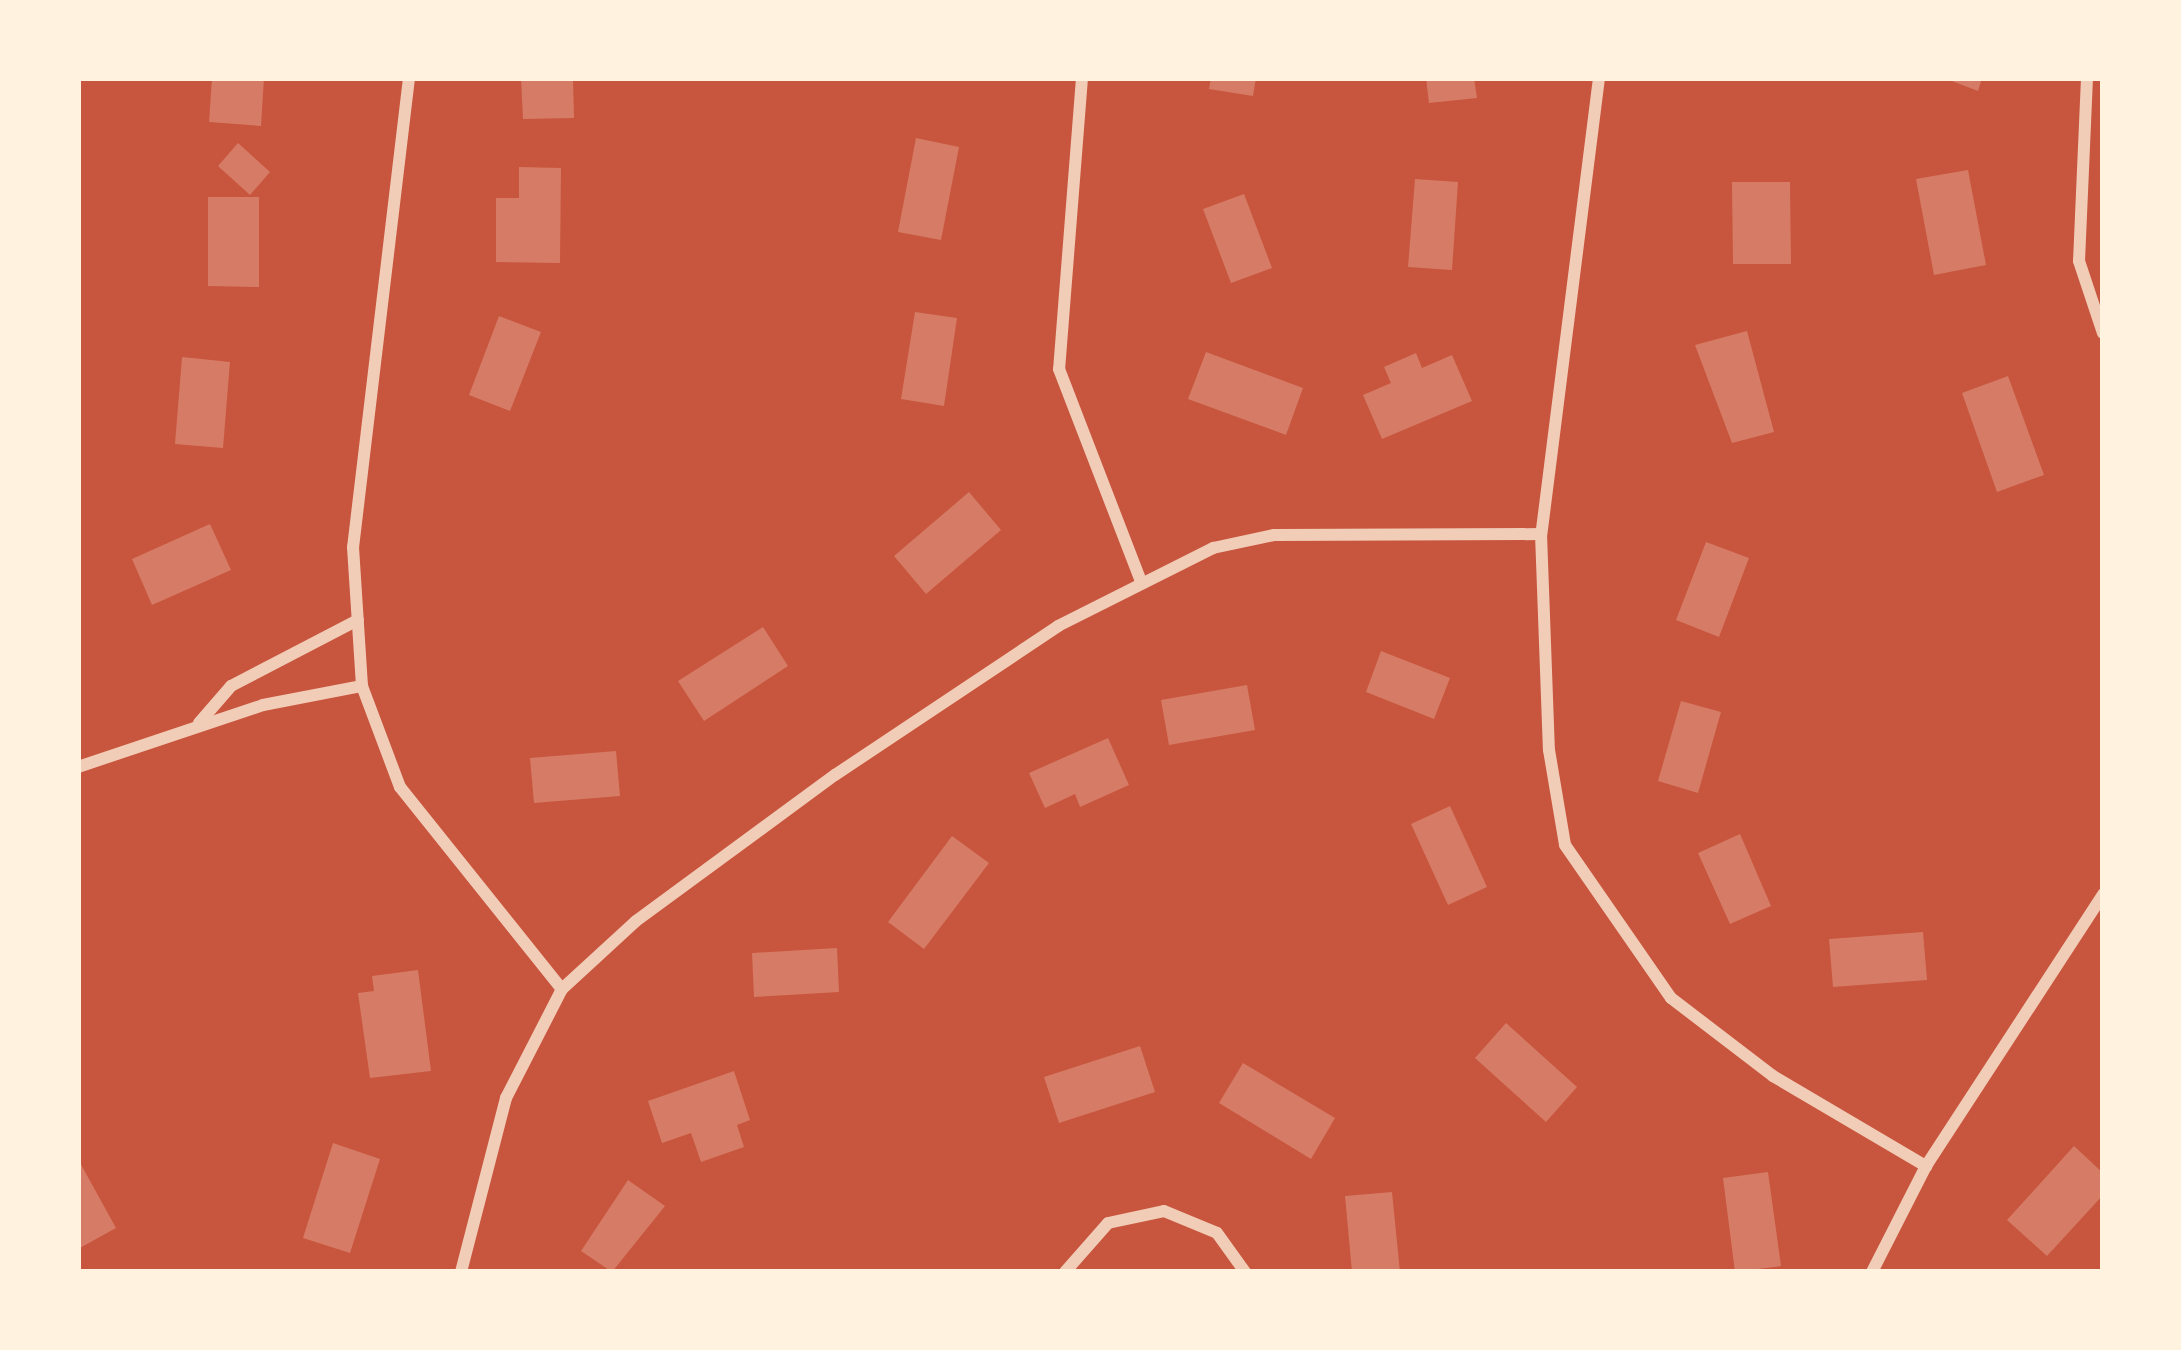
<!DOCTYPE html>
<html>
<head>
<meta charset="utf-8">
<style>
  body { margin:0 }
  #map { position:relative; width:2181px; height:1350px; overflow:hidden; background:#c8553d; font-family:Inter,sans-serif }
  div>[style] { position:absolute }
  .building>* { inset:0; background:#d67c66 }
  .minor>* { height:12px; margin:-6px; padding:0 6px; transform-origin:6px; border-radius:6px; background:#f1ccb7 }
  span { translate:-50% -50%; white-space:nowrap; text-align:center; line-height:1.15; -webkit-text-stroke:9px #fff3e0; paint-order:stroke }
  .frame { position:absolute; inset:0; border:81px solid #fff3e0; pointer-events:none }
</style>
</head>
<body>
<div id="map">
  <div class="building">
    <i style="clip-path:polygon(212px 78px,264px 78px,261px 126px,209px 122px)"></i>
    <i style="clip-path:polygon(521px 78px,573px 78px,574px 118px,523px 119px)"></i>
    <i style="clip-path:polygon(1211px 78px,1256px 78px,1253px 96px,1209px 89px)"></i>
    <i style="clip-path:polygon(1426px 78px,1474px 78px,1477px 98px,1429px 103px)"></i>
    <i style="clip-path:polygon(1944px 78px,1982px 78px,1978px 91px)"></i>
    <i style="clip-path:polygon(916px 138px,959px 147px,941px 240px,898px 232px)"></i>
    <i style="clip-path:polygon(238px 143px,270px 172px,250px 195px,218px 166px)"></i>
    <i style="clip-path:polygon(519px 167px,561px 168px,560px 263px,496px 262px,496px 198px,519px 198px)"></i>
    <i style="clip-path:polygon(1968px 170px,1986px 265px,1934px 275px,1916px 179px)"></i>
    <i style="clip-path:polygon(1415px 179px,1458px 182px,1452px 270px,1408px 267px)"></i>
    <i style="clip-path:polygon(1732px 182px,1790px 182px,1791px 264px,1733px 264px)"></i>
    <i style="clip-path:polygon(1244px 194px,1272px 268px,1231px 283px,1203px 209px)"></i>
    <i style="clip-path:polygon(208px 197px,259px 197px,259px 287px,208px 286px)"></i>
    <i style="clip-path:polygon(915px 312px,957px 318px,944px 406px,901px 399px)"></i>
    <i style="clip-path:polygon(499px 316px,541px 332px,510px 411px,469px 395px)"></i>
    <i style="clip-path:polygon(1747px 331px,1774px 432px,1732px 443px,1695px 345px)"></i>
    <i style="clip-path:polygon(1206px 352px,1303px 388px,1286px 435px,1188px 399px)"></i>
    <i style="clip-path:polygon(1416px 353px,1422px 368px,1452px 355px,1472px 401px,1382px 439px,1363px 395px,1391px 383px,1384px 367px)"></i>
    <i style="clip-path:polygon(182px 357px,230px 362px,223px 448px,175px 444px)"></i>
    <i style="clip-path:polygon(2008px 376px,2044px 475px,1997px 492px,1962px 393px)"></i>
    <i style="clip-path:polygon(969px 492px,1001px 530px,926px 594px,894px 556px)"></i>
    <i style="clip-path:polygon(210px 524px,231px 570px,152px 605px,132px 559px)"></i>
    <i style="clip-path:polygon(1706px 542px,1749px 558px,1719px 637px,1676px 620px)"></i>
    <i style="clip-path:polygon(763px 627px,788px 666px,704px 721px,678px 681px)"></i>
    <i style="clip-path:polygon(1381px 651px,1450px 678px,1434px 719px,1366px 692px)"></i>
    <i style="clip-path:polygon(1247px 685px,1255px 730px,1169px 745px,1161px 700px)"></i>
    <i style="clip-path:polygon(1681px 701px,1721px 712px,1698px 793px,1658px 781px)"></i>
    <i style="clip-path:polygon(1108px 738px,1129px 785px,1080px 807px,1075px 794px,1045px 808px,1029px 773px)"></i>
    <i style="clip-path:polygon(616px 751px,620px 796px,534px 803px,530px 758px)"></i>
    <i style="clip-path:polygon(1450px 806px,1487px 887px,1448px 905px,1411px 824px)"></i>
    <i style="clip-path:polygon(1740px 834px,1771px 906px,1730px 924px,1698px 853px)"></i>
    <i style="clip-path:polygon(952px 836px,989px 863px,924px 949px,888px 922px)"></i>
    <i style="clip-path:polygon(1923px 932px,1927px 980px,1833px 987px,1829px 939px)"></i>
    <i style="clip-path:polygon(837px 948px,839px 992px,754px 997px,752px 953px)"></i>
    <i style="clip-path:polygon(418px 970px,431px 1071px,370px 1078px,358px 993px,374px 991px,372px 976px)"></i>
    <i style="clip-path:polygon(1506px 1023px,1577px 1087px,1546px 1122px,1475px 1058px)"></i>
    <i style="clip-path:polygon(1140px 1046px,1155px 1092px,1059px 1123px,1044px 1077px)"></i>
    <i style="clip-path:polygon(1243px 1063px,1335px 1118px,1311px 1159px,1219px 1103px)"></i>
    <i style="clip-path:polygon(734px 1071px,750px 1120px,737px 1125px,744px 1147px,701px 1162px,691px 1133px,662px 1143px,648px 1101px)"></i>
    <i style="clip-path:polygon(333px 1143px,380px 1159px,350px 1253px,303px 1238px)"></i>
    <i style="clip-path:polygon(2074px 1146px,2103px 1173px,2103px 1195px,2047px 1256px,2007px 1220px)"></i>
    <i style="clip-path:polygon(78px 1159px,116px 1228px,78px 1249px)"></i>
    <i style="clip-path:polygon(1768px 1172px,1781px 1266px,1735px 1272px,1723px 1178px)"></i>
    <i style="clip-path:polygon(628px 1180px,665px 1206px,612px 1272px,581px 1251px)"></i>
    <i style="clip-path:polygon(1392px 1192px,1400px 1272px,1352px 1272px,1345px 1196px)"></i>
  </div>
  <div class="minor">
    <i style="left:409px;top:78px;width:472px;rotate:96.8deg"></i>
    <i style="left:353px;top:547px;width:139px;rotate:86.3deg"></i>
    <i style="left:362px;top:686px;width:108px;rotate:69.4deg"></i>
    <i style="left:400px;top:787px;width:259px;rotate:51.3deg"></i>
    <i style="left:1082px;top:78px;width:292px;rotate:94.5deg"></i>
    <i style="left:1059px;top:369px;width:225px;rotate:68.9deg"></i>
    <i style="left:1599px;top:78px;width:460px;rotate:97.2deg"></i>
    <i style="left:1541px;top:534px;width:216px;rotate:87.9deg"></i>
    <i style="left:1549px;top:750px;width:96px;rotate:80.4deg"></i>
    <i style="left:1565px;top:845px;width:186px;rotate:55.3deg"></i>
    <i style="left:1671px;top:998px;width:128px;rotate:37.4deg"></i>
    <i style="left:1773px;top:1076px;width:178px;rotate:30.5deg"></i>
    <i style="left:2087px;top:78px;width:183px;rotate:92.5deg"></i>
    <i style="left:2079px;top:261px;width:76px;rotate:71.6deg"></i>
    <i style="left:199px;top:723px;width:49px;rotate:-49.1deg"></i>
    <i style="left:231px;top:686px;width:143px;rotate:-27.5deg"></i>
    <i style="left:78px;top:767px;width:195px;rotate:-18.5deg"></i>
    <i style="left:263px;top:705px;width:101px;rotate:-10.9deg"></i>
    <i style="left:461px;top:1272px;width:180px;rotate:-75.5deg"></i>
    <i style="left:506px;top:1098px;width:123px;rotate:-62.8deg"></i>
    <i style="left:562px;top:989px;width:100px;rotate:-42.6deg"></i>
    <i style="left:636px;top:921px;width:247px;rotate:-36.3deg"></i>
    <i style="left:835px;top:775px;width:268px;rotate:-33.7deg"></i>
    <i style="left:1058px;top:626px;width:174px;rotate:-26.7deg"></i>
    <i style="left:1213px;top:548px;width:62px;rotate:-12deg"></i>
    <i style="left:1274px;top:535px;width:267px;rotate:-0.2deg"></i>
    <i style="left:1065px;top:1272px;width:65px;rotate:-48.7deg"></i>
    <i style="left:1108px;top:1223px;width:57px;rotate:-12.1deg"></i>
    <i style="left:1164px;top:1211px;width:57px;rotate:22.5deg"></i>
    <i style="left:1217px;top:1233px;width:48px;rotate:54.3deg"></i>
    <i style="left:1872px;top:1272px;width:119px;rotate:-63deg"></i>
    <i style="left:1926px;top:1166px;width:325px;rotate:-56.9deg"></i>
  </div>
  <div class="frame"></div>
</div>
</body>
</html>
